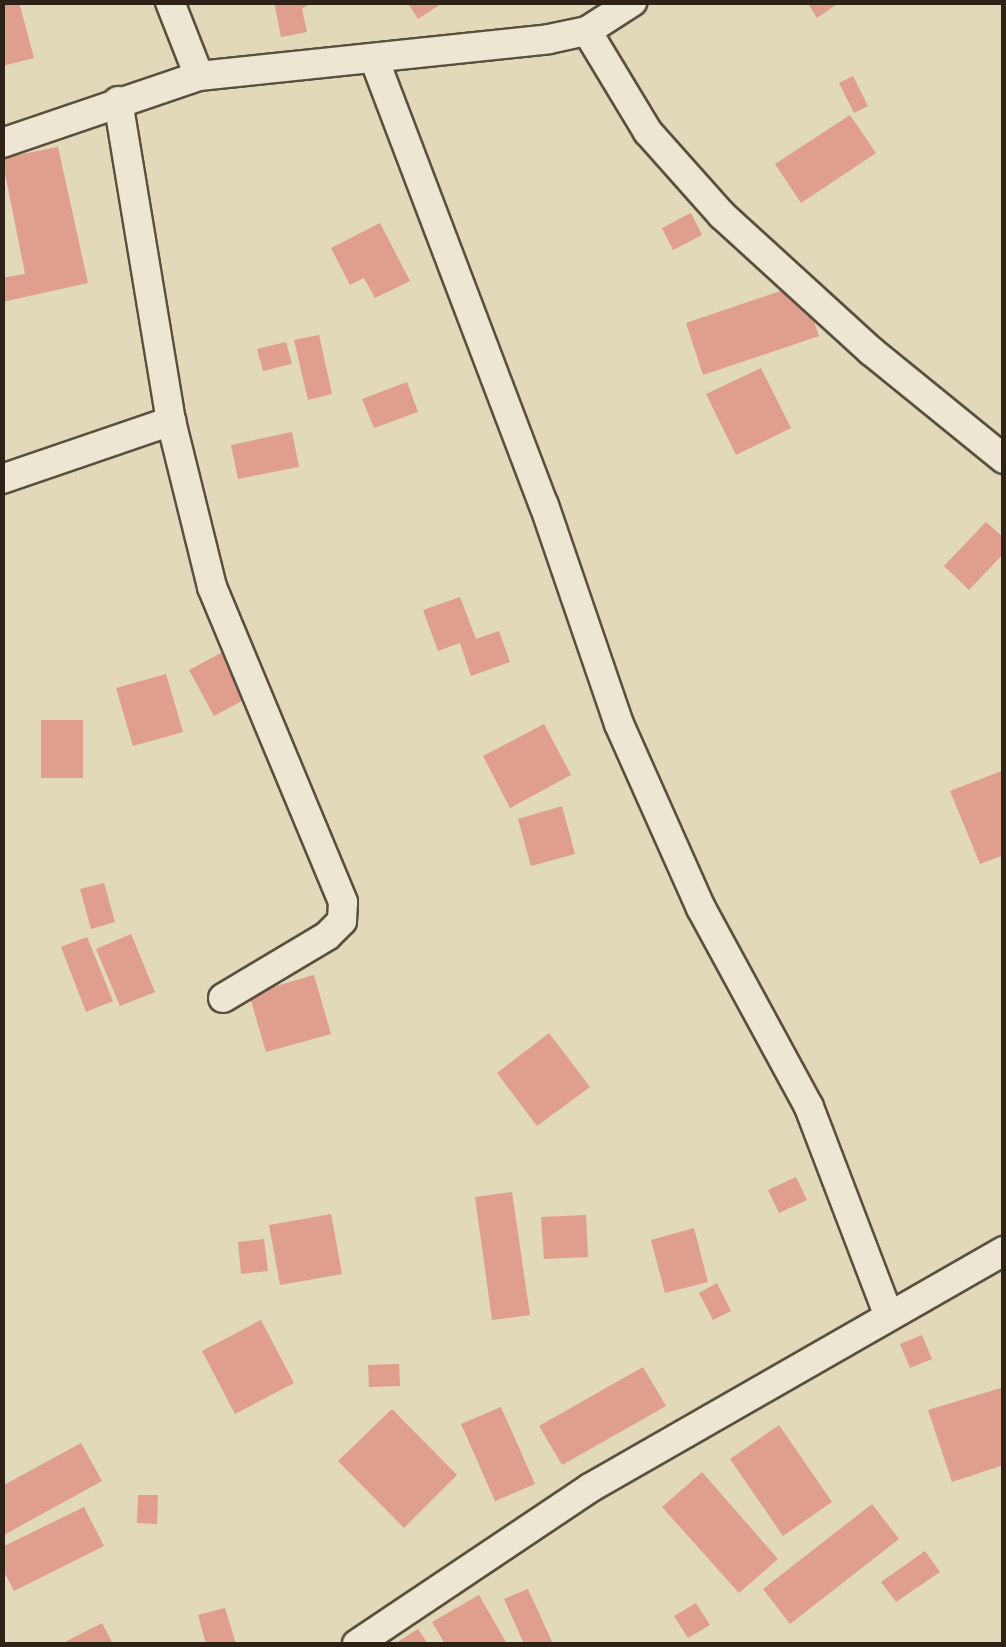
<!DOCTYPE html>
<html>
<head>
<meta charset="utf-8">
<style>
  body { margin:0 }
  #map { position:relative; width:1006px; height:1647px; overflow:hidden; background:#e2d8ba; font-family:"IM FELL DW Pica",serif }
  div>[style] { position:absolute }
  .building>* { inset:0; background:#df9f8c }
  .roads { filter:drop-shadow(2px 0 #5b4f3e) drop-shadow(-2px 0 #5b4f3e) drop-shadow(0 2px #5b4f3e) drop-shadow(0 -2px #5b4f3e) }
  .minor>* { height:28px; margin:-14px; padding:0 14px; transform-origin:14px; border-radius:14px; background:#ece6d2 }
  span { translate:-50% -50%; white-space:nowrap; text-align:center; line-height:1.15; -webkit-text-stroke:8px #ece6d2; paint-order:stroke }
  .frame { position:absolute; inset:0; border:5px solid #2e2115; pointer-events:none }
</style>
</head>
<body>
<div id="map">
  <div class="building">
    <i style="clip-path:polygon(2px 2px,19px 2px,34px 58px,2px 66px)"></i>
    <i style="clip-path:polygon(274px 2px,312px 2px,302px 9px,307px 32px,281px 37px)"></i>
    <i style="clip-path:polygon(407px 2px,444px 2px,418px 19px)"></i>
    <i style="clip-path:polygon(807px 2px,840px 2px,817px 18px)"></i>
    <i style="clip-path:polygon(853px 76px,868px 106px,854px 113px,839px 83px)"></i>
    <i style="clip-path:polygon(850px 115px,876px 153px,801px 203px,775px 164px)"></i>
    <i style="clip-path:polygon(58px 147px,88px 283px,2px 302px,2px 278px,25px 274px,2px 158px)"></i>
    <i style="clip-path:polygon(691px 213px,702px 235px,673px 250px,662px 228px)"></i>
    <i style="clip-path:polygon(380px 223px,410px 281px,375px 298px,364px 278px,350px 285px,331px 248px)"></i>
    <i style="clip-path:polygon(801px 284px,819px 336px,703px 375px,686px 323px)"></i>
    <i style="clip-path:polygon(319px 335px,332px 394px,308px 400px,294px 340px)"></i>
    <i style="clip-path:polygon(286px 342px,292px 364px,263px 371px,257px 349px)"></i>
    <i style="clip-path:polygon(761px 368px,791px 428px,736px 455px,706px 394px)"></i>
    <i style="clip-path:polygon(407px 382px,418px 412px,374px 428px,362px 399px)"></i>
    <i style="clip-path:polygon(292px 432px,299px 467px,238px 479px,231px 445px)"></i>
    <i style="clip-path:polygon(986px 522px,1004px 538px,1004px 553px,969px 590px,944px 566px)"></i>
    <i style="clip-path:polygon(460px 597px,476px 639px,499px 631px,510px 662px,471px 676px,460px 643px,438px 651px,423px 610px)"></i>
    <i style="clip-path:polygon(232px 647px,257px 693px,214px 716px,189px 670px)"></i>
    <i style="clip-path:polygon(166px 674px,183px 732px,133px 746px,116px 688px)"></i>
    <i style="clip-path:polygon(41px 720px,83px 720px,83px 778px,41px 778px)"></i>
    <i style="clip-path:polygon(544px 724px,571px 775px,510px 808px,483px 756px)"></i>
    <i style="clip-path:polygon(1004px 770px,1004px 855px,980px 864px,950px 791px)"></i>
    <i style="clip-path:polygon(562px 806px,575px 854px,531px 866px,518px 819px)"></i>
    <i style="clip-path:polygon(104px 883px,115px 922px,91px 929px,80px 889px)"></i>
    <i style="clip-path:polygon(131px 934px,155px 992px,120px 1006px,96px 949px)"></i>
    <i style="clip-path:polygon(87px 937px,113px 1001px,86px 1012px,61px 947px)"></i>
    <i style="clip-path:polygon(314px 975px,331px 1034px,266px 1052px,249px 994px)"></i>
    <i style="clip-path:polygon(549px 1033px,590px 1087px,537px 1126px,497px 1073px)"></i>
    <i style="clip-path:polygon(796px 1177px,807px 1200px,779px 1213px,768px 1190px)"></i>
    <i style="clip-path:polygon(512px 1192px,530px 1315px,492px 1320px,475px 1197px)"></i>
    <i style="clip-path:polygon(331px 1214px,342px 1274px,280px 1285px,269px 1225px)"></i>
    <i style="clip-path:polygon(586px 1215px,588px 1257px,544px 1259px,541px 1217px)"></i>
    <i style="clip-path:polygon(694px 1228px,708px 1282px,665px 1293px,651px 1240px)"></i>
    <i style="clip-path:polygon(264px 1239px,268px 1271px,241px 1274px,238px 1242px)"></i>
    <i style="clip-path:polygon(717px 1283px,731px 1311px,713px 1320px,699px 1293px)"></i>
    <i style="clip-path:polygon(261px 1320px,294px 1383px,235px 1414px,202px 1351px)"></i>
    <i style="clip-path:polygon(922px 1335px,932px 1359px,910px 1368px,900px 1344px)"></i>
    <i style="clip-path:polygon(399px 1364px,400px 1386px,369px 1387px,368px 1365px)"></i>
    <i style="clip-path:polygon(643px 1367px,666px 1406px,562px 1465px,539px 1426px)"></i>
    <i style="clip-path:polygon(1004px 1387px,1004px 1465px,952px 1482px,928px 1410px)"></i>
    <i style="clip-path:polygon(501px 1407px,535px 1484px,495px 1501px,461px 1424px)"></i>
    <i style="clip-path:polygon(392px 1409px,457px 1475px,404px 1528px,338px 1461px)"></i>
    <i style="clip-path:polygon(779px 1425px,832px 1502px,783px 1536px,730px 1459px)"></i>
    <i style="clip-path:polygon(81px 1443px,102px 1481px,2px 1536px,2px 1486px)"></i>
    <i style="clip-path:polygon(702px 1472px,778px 1559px,739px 1593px,662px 1507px)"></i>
    <i style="clip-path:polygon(138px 1495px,158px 1495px,157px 1524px,137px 1523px)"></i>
    <i style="clip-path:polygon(872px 1504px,899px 1539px,790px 1624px,763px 1589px)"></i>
    <i style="clip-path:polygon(84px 1507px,104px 1546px,14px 1591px,2px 1568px,2px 1547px)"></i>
    <i style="clip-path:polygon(925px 1551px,940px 1572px,896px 1602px,881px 1582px)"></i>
    <i style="clip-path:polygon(528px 1589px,553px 1644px,524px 1644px,504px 1599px)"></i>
    <i style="clip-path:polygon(479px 1595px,507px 1644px,445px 1644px,432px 1622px)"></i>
    <i style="clip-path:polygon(696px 1603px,710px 1625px,688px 1638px,674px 1616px)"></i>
    <i style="clip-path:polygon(225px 1608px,236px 1644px,206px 1644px,198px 1615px)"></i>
    <i style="clip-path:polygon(102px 1623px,113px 1644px,61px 1644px)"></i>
    <i style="clip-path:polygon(418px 1629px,428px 1644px,394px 1644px)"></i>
  </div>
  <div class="roads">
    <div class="minor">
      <i style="left:170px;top:2px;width:79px;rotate:68.6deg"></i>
      <i style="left:587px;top:31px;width:118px;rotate:58.9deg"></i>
      <i style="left:648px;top:132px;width:111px;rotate:48.3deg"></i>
      <i style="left:722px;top:215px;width:202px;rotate:42.4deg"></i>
      <i style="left:871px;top:351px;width:171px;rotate:39.1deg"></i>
      <i style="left:375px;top:61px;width:475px;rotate:69.2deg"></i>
      <i style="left:544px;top:505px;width:231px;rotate:71.1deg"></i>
      <i style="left:619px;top:724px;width:201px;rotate:66deg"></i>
      <i style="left:701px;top:908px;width:226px;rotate:61.5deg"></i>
      <i style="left:809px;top:1107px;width:224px;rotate:69.1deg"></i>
      <i style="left:118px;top:101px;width:324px;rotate:80.6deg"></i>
      <i style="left:171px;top:421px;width:171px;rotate:76.1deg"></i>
      <i style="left:212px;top:587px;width:341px;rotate:67.4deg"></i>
      <i style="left:343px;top:902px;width:19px;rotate:93deg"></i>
      <i style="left:342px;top:921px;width:21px;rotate:135deg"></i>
      <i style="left:327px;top:936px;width:121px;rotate:149.2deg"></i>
      <i style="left:2px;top:143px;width:208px;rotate:-18.8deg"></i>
      <i style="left:199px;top:76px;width:352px;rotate:-6deg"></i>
      <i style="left:549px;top:39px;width:39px;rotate:-12deg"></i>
      <i style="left:587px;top:31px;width:54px;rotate:-32.8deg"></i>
      <i style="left:2px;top:479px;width:179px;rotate:-18.9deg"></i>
      <i style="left:357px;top:1644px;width:280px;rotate:-33.8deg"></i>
      <i style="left:590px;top:1488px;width:477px;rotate:-29.8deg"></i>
    </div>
  </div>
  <div class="frame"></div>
</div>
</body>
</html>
